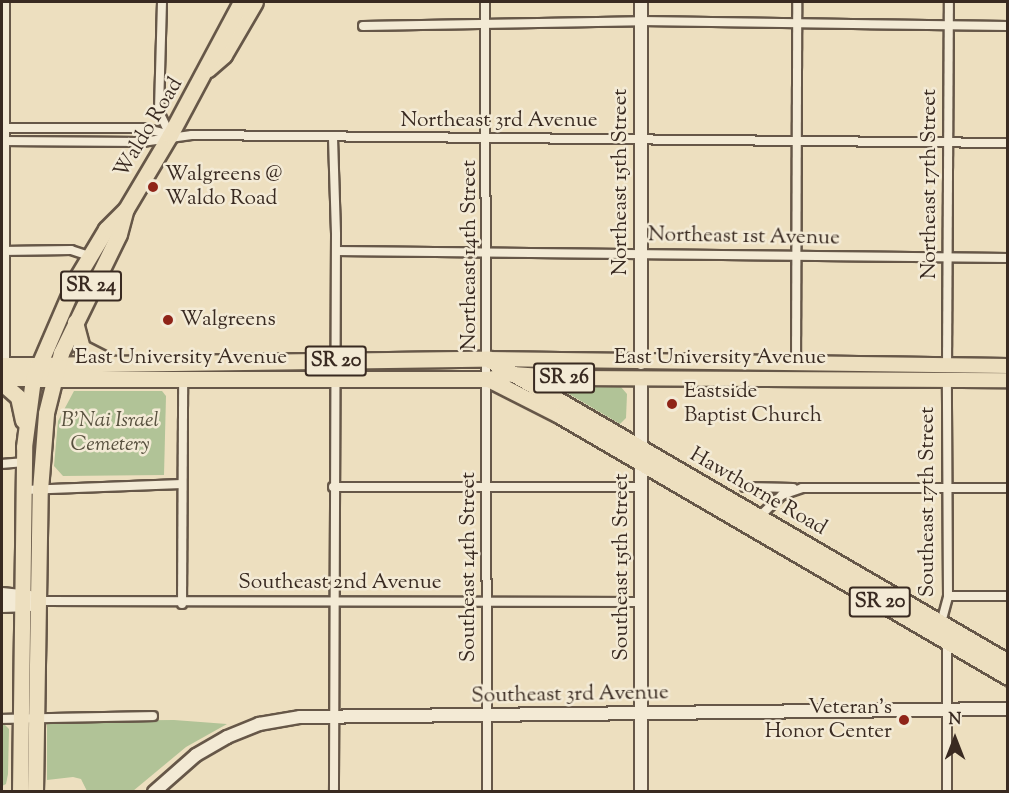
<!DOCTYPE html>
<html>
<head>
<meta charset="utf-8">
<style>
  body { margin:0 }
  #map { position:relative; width:1009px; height:793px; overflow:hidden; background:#eddfbf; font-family:"Sorts Mill Goudy",serif }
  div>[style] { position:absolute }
  .green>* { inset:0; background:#b1c397 }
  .roads { filter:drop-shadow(2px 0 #665748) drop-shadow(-2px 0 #665748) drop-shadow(0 2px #665748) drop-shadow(0 -2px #665748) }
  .street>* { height:8px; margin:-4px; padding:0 4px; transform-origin:4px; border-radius:4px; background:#f3ead5 }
  .secondary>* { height:12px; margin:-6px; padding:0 6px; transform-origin:6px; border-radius:6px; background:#f3ead5 }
  .primary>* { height:14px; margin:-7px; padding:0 7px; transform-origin:7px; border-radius:7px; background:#eddfbf }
  .highway>* { height:15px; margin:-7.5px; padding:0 7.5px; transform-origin:7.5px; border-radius:7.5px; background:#eddfbf }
  .dots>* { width:16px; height:16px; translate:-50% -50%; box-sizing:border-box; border:3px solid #f3ead5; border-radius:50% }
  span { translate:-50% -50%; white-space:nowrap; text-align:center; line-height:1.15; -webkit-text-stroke:5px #f3ead5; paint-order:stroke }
  .shield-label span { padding:2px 4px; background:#f3ead5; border:2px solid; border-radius:4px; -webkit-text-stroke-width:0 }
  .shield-label { font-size:20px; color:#392a21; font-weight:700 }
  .street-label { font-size:21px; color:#392a21 }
  .poi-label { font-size:21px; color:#392a21 }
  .left { translate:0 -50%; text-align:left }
  .right { translate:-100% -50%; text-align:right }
  .park-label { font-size:21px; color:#57503e; font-style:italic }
  .frame { position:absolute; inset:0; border:3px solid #392a21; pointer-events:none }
  .north { position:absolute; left:925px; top:709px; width:60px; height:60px; -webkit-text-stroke:4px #f3ead5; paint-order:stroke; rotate:0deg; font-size:16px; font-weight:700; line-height:24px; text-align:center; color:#392a21 }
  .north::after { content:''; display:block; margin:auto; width:21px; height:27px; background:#392a21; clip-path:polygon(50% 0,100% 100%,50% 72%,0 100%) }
</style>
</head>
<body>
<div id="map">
  <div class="green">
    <i style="clip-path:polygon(552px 384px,621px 387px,627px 394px,626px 418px,620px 424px)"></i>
    <i style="clip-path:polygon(74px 391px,162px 391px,166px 396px,164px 475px,63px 476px,54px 466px,58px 421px)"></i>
    <i style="clip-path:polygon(174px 720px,227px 724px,186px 747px,133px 791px,87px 791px,81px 779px,73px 777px,47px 780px,47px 724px,52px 721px)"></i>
    <i style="clip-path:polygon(2px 722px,9px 729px,8px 774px,6px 784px,2px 786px)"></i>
  </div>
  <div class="roads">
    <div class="street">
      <i style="left:5px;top:2px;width:363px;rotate:90deg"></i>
      <i style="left:162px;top:2px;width:110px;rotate:91.6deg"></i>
      <i style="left:159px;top:112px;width:25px;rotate:64deg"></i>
      <i style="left:485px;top:2px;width:790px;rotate:89.85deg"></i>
      <i style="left:363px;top:26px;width:278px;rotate:-1deg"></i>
      <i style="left:641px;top:21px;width:367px;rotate:0.8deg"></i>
      <i style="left:2px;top:128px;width:141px"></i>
      <i style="left:143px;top:128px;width:25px;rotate:14deg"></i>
      <i style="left:333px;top:138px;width:97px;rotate:88.2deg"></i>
      <i style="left:336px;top:235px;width:557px;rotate:90.21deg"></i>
      <i style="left:2px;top:141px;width:140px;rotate:0.4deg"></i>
      <i style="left:142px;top:142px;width:50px;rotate:-8deg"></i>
      <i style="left:192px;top:135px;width:816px;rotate:0.56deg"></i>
      <i style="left:2px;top:251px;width:69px;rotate:-0.8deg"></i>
      <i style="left:71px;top:250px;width:20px;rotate:18deg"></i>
      <i style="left:336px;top:251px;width:672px;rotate:0.6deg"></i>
      <i style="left:796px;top:364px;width:362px;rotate:-89.8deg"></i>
      <i style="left:947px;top:366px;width:364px;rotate:-89.7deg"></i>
      <i style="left:2px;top:464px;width:22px;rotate:-5deg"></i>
      <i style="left:333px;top:487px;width:308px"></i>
      <i style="left:745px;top:487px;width:48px;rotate:1.2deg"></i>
      <i style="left:24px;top:490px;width:158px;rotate:-2.2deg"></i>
      <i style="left:758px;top:518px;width:33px;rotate:-44deg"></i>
      <i style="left:782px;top:495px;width:21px;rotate:-19deg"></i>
      <i style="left:802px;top:488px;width:206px"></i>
      <i style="left:948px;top:596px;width:60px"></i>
      <i style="left:39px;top:601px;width:602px;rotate:0.1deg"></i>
      <i style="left:182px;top:604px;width:228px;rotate:-89.7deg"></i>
      <i style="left:941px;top:623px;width:28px;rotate:-75deg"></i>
      <i style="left:948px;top:596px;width:216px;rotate:-90.3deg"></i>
      <i style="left:2px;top:719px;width:151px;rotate:-1.1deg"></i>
      <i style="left:947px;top:792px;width:151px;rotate:-90deg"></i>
    </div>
    <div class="secondary">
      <i style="left:641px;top:2px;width:361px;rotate:90deg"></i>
      <i style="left:2px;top:594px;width:28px;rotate:6deg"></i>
      <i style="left:2px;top:606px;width:28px;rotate:-2deg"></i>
      <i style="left:154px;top:792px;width:56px;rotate:-41.4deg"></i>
      <i style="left:196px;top:755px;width:36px;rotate:-30deg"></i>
      <i style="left:227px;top:737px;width:35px;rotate:-22deg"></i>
      <i style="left:259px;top:724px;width:42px;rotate:-9.7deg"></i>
      <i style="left:300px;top:717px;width:708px;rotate:-0.65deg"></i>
      <i style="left:641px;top:792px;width:413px;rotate:-90deg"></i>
    </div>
    <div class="primary">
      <i style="left:488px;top:359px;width:520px;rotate:0.77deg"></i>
      <i style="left:2px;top:365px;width:35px"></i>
      <i style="left:2px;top:379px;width:31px"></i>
      <i style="left:488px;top:379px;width:25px;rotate:-11deg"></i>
      <i style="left:513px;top:374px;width:58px;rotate:3.9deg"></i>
      <i style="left:571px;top:378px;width:437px;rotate:0.3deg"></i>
    </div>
    <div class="highway">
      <i style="left:208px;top:69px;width:21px;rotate:-41deg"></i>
      <i style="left:224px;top:55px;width:61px;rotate:-59.7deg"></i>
      <i style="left:75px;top:322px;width:27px;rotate:75deg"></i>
      <i style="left:82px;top:348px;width:28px;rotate:27deg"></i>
      <i style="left:37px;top:365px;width:451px;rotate:-0.8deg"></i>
      <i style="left:488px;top:359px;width:602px;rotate:30.23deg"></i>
      <i style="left:33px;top:379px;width:455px"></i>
      <i style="left:488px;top:379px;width:80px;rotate:26.9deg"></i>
      <i style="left:559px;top:415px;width:520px;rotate:30.26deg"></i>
      <i style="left:2px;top:383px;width:21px;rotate:41deg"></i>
      <i style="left:18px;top:397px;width:24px;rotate:78deg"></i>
      <i style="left:20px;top:792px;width:345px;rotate:-89.3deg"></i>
      <i style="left:24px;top:447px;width:69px;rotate:-82.5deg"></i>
      <i style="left:33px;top:379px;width:109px;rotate:-66.7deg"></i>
      <i style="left:76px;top:279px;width:58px;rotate:-59deg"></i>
      <i style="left:106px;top:229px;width:28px;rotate:-45deg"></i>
      <i style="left:126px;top:209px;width:86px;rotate:-59.3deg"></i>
      <i style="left:170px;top:135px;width:151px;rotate:-61.9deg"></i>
      <i style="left:35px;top:792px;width:302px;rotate:-89.1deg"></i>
      <i style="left:40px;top:490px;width:77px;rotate:-85.5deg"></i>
      <i style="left:46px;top:413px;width:62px;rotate:-76deg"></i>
      <i style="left:61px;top:353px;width:132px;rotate:-64deg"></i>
      <i style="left:119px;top:234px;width:24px;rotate:-75deg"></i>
    </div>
  </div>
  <div class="dots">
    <i style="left:153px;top:187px;background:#8f2418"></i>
    <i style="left:168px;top:320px;background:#8f2418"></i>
    <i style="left:672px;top:404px;background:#8f2418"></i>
    <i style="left:904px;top:720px;background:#8f2418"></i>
  </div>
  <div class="shield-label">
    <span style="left:91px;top:286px">SR 24</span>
    <span style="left:336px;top:361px">SR 20</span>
    <span style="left:564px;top:378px">SR 26</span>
    <span style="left:880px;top:602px">SR 20</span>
  </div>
  <div class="street-label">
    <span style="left:499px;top:121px">Northeast 3rd Avenue</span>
    <span style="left:149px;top:128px;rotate:-59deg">Waldo Road</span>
    <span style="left:621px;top:182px;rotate:-90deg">Northeast 15th Street</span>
    <span style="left:930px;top:184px;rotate:-90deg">Northeast 17th Street</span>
    <span style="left:744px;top:237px;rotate:1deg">Northeast 1st Avenue</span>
    <span style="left:470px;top:255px;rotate:-90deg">Northeast 14th Street</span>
    <span style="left:181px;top:358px">East University Avenue</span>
    <span style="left:720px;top:358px">East University Avenue</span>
    <span style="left:758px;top:492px;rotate:30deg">Hawthorne Road</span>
    <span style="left:928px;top:502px;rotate:-90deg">Southeast 17th Street</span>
    <span style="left:469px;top:567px;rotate:-90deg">Southeast 14th Street</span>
    <span style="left:622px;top:567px;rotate:-90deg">Southeast 15th Street</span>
    <span style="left:340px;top:583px">Southeast 2nd Avenue</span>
    <span style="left:570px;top:695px;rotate:-1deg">Southeast 3rd Avenue</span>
  </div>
  <div class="poi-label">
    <span class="left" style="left:165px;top:187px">Walgreens @<br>Waldo Road</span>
    <span class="left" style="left:180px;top:320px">Walgreens</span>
    <span class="left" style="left:684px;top:404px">Eastside<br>Baptist Church</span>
    <span class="right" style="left:892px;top:720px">Veteran's<br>Honor Center</span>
  </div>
  <div class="park-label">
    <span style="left:110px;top:433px">B’Nai Israel<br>Cemetery</span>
  </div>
  <div class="frame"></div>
  <div class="north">N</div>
</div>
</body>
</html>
